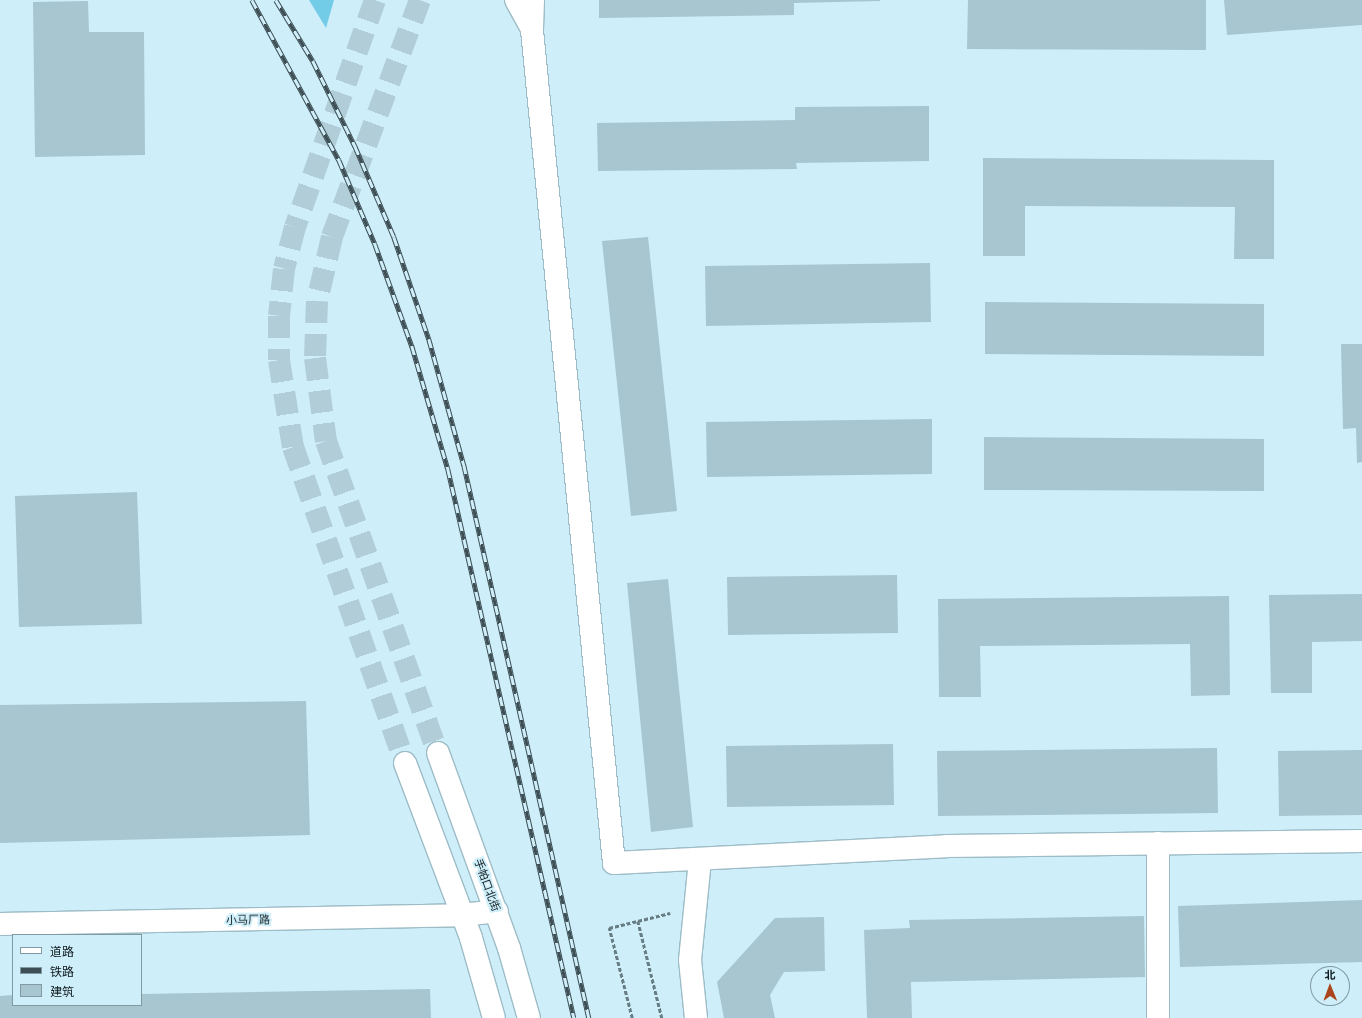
<!DOCTYPE html>
<html>
<head>
<meta charset="utf-8">
<style>
  body { margin:0 }
  #map { position:relative; width:1362px; height:1018px; overflow:hidden; background:#ceeef9; font-family:"Crimson Pro","Noto Sans SC",serif }
  div>[style] { position:absolute }
  .green>* { inset:0; background:#73cce7 }
  .building>* { inset:0; background:#a7c6d0 }
  .minor-tunnel>* { height:22px; margin-top:-11px; transform-origin:0; background:repeating-linear-gradient(90deg,#b1ced8 0 22px,transparent 0 33px) }
  .path>* { height:2.5px; margin-top:-1.25px; transform-origin:0; background:repeating-linear-gradient(90deg,#677c83 0 4px,transparent 0 6px) }
  .roads { filter:drop-shadow(1px 0 #9dbcc6) drop-shadow(-1px 0 #9dbcc6) drop-shadow(0 1px #9dbcc6) drop-shadow(0 -1px #9dbcc6) }
  .minor>* { height:22px; margin:-11px; padding:0 11px; transform-origin:11px; border-radius:11px; background:#fff }
  .rail>* { height:4.5px; margin-top:-2.25px; transform-origin:0; background:repeating-linear-gradient(90deg,#ceeef9 0 9px,#3d4e54 0 18px); box-sizing:border-box; border-block:1px solid #3d4e54 }
  span { translate:-50% -50%; white-space:nowrap; text-align:center; line-height:1.15; -webkit-text-stroke:4px #ceeef9; paint-order:stroke }
  .street-label { font-size:11px; color:#0e1a1e }
  .legend { position:absolute; left:12px; top:934px; width:130px; height:72px; box-sizing:border-box; background:#ceeef9; border:1px solid #8199a1; margin:0; padding:5px 7px; list-style:none; font-size:12px; color:#0e1a1e }
  .legend li { display:flex; align-items:center; gap:8px; height:20px }
  .legend b { width:20px; border:1px solid #8199a1 }
  .north { position:absolute; left:1310px; top:966px; width:40px; height:40px; box-sizing:border-box; background:#ceeef9; border:1px solid #8199a1; border-radius:50%; rotate:359deg; font-size:11px; font-weight:700; line-height:16px; text-align:center; color:#0e1a1e }
  .north::after { content:''; display:block; margin:auto; width:14px; height:18px; background:#ab451d; clip-path:polygon(50% 0,100% 100%,50% 72%,0 100%) }
</style>
</head>
<body>
<div id="map">
  <div class="green">
    <i style="clip-path:polygon(309px 0,334px 0,326px 28px)"></i>
  </div>
  <div class="building">
    <i style="clip-path:polygon(599px 0,880px 0,880px 1px,794px 3px,794px 15px,599px 18px)"></i>
    <i style="clip-path:polygon(968px 0,1206px 0,1206px 50px,967px 49px)"></i>
    <i style="clip-path:polygon(1224px 0,1362px 0,1362px 25px,1227px 35px)"></i>
    <i style="clip-path:polygon(88px 1px,89px 32px,144px 32px,145px 155px,35px 157px,33px 2px)"></i>
    <i style="clip-path:polygon(929px 106px,929px 161px,796px 163px,797px 169px,598px 171px,597px 123px,795px 120px,795px 107px)"></i>
    <i style="clip-path:polygon(983px 158px,1274px 160px,1274px 259px,1234px 259px,1235px 207px,1025px 206px,1025px 256px,983px 256px)"></i>
    <i style="clip-path:polygon(648px 237px,677px 511px,631px 516px,602px 241px)"></i>
    <i style="clip-path:polygon(930px 263px,931px 322px,706px 326px,705px 266px)"></i>
    <i style="clip-path:polygon(985px 302px,1264px 304px,1264px 356px,985px 354px)"></i>
    <i style="clip-path:polygon(1341px 344px,1362px 344px,1362px 462px,1357px 463px,1356px 428px,1343px 429px)"></i>
    <i style="clip-path:polygon(932px 419px,932px 474px,707px 477px,706px 422px)"></i>
    <i style="clip-path:polygon(984px 437px,1264px 439px,1264px 491px,984px 490px)"></i>
    <i style="clip-path:polygon(137px 492px,142px 624px,19px 627px,15px 496px)"></i>
    <i style="clip-path:polygon(897px 575px,898px 633px,728px 635px,727px 577px)"></i>
    <i style="clip-path:polygon(668px 579px,693px 827px,651px 832px,627px 583px)"></i>
    <i style="clip-path:polygon(1362px 594px,1362px 641px,1312px 642px,1312px 693px,1271px 693px,1269px 595px)"></i>
    <i style="clip-path:polygon(1229px 596px,1230px 695px,1191px 696px,1190px 644px,980px 646px,981px 697px,939px 697px,938px 599px)"></i>
    <i style="clip-path:polygon(306px 701px,310px 835px,0 843px,0 705px)"></i>
    <i style="clip-path:polygon(893px 744px,894px 805px,727px 807px,726px 746px)"></i>
    <i style="clip-path:polygon(1217px 748px,1218px 813px,938px 816px,937px 751px)"></i>
    <i style="clip-path:polygon(1362px 750px,1362px 815px,1279px 816px,1278px 751px)"></i>
    <i style="clip-path:polygon(1362px 900px,1362px 962px,1180px 967px,1178px 906px)"></i>
    <i style="clip-path:polygon(1144px 916px,1145px 977px,911px 982px,912px 1018px,867px 1018px,864px 930px,910px 928px,909px 920px)"></i>
    <i style="clip-path:polygon(824px 917px,825px 971px,784px 972px,770px 995px,775px 1018px,724px 1018px,717px 982px,775px 918px)"></i>
    <i style="clip-path:polygon(430px 989px,431px 1018px,0 1018px,0 996px,13px 995px,13px 1005px,141px 1005px,141px 994px)"></i>
  </div>
  <div class="minor-tunnel">
    <i style="left:375px;top:0;width:241px;rotate:109.4deg"></i>
    <i style="left:295px;top:227px;width:43px;rotate:104.7deg"></i>
    <i style="left:284px;top:269px;width:47px;rotate:96.1deg"></i>
    <i style="left:279px;top:316px;width:44px;rotate:90deg"></i>
    <i style="left:279px;top:360px;width:88px;rotate:80.9deg"></i>
    <i style="left:293px;top:447px;width:335px;rotate:70.5deg"></i>
    <i style="left:420px;top:0;width:253px;rotate:110.4deg"></i>
    <i style="left:332px;top:237px;width:66px;rotate:103.2deg"></i>
    <i style="left:317px;top:301px;width:57px;rotate:92deg"></i>
    <i style="left:315px;top:358px;width:84px;rotate:82.5deg"></i>
    <i style="left:326px;top:441px;width:331px;rotate:70.3deg"></i>
  </div>
  <div class="path">
    <i style="left:638px;top:921px;width:100px;rotate:76.1deg"></i>
    <i style="left:632px;top:1018px;width:93px;rotate:-104.3deg"></i>
    <i style="left:609px;top:928px;width:63px;rotate:-13.8deg"></i>
  </div>
  <div class="roads">
    <div class="minor">
      <i style="left:516px;top:0;width:33px;rotate:61deg"></i>
      <i style="left:533px;top:0;width:30px;rotate:92deg"></i>
      <i style="left:532px;top:30px;width:837px;rotate:84.38deg"></i>
      <i style="left:614px;top:863px;width:333px;rotate:-2.9deg"></i>
      <i style="left:947px;top:846px;width:415px;rotate:-0.7deg"></i>
      <i style="left:438px;top:753px;width:208px;rotate:70deg"></i>
      <i style="left:509px;top:948px;width:73px;rotate:74.1deg"></i>
      <i style="left:405px;top:763px;width:187px;rotate:69.3deg"></i>
      <i style="left:471px;top:938px;width:83px;rotate:74deg"></i>
      <i style="left:0;top:924px;width:461px;rotate:-1.1deg"></i>
      <i style="left:461px;top:915px;width:36px;rotate:-6deg"></i>
      <i style="left:696px;top:1018px;width:58px;rotate:-95.9deg"></i>
      <i style="left:690px;top:960px;width:101px;rotate:-84.3deg"></i>
      <i style="left:1158px;top:1018px;width:175px;rotate:-90deg"></i>
    </div>
  </div>
  <div class="rail">
    <i style="left:252px;top:0;width:182px;rotate:61.5deg"></i>
    <i style="left:339px;top:160px;width:91px;rotate:66.8deg"></i>
    <i style="left:375px;top:244px;width:109px;rotate:70.1deg"></i>
    <i style="left:412px;top:346px;width:128px;rotate:73.7deg"></i>
    <i style="left:448px;top:469px;width:563px;rotate:77.07deg"></i>
    <i style="left:276px;top:0;width:71px;rotate:58.8deg"></i>
    <i style="left:313px;top:61px;width:95px;rotate:63.7deg"></i>
    <i style="left:355px;top:146px;width:99px;rotate:66.8deg"></i>
    <i style="left:394px;top:237px;width:108px;rotate:71.1deg"></i>
    <i style="left:429px;top:339px;width:131px;rotate:74.5deg"></i>
    <i style="left:464px;top:465px;width:567px;rotate:77.26deg"></i>
  </div>
  <div class="street-label">
    <span style="left:487px;top:885px;rotate:70deg">手帕口北街</span>
    <span style="left:248px;top:920px;rotate:-1deg">小马厂路</span>
  </div>
  <ul class="legend">
  <li><b style="height:5px;background:#fff"></b>道路</li>
  <li><b style="height:5px;background:#3d4e54"></b>铁路</li>
  <li><b style="height:11px;background:#a7c6d0"></b>建筑</li>
  </ul>
  <div class="north">北</div>
</div>
</body>
</html>
